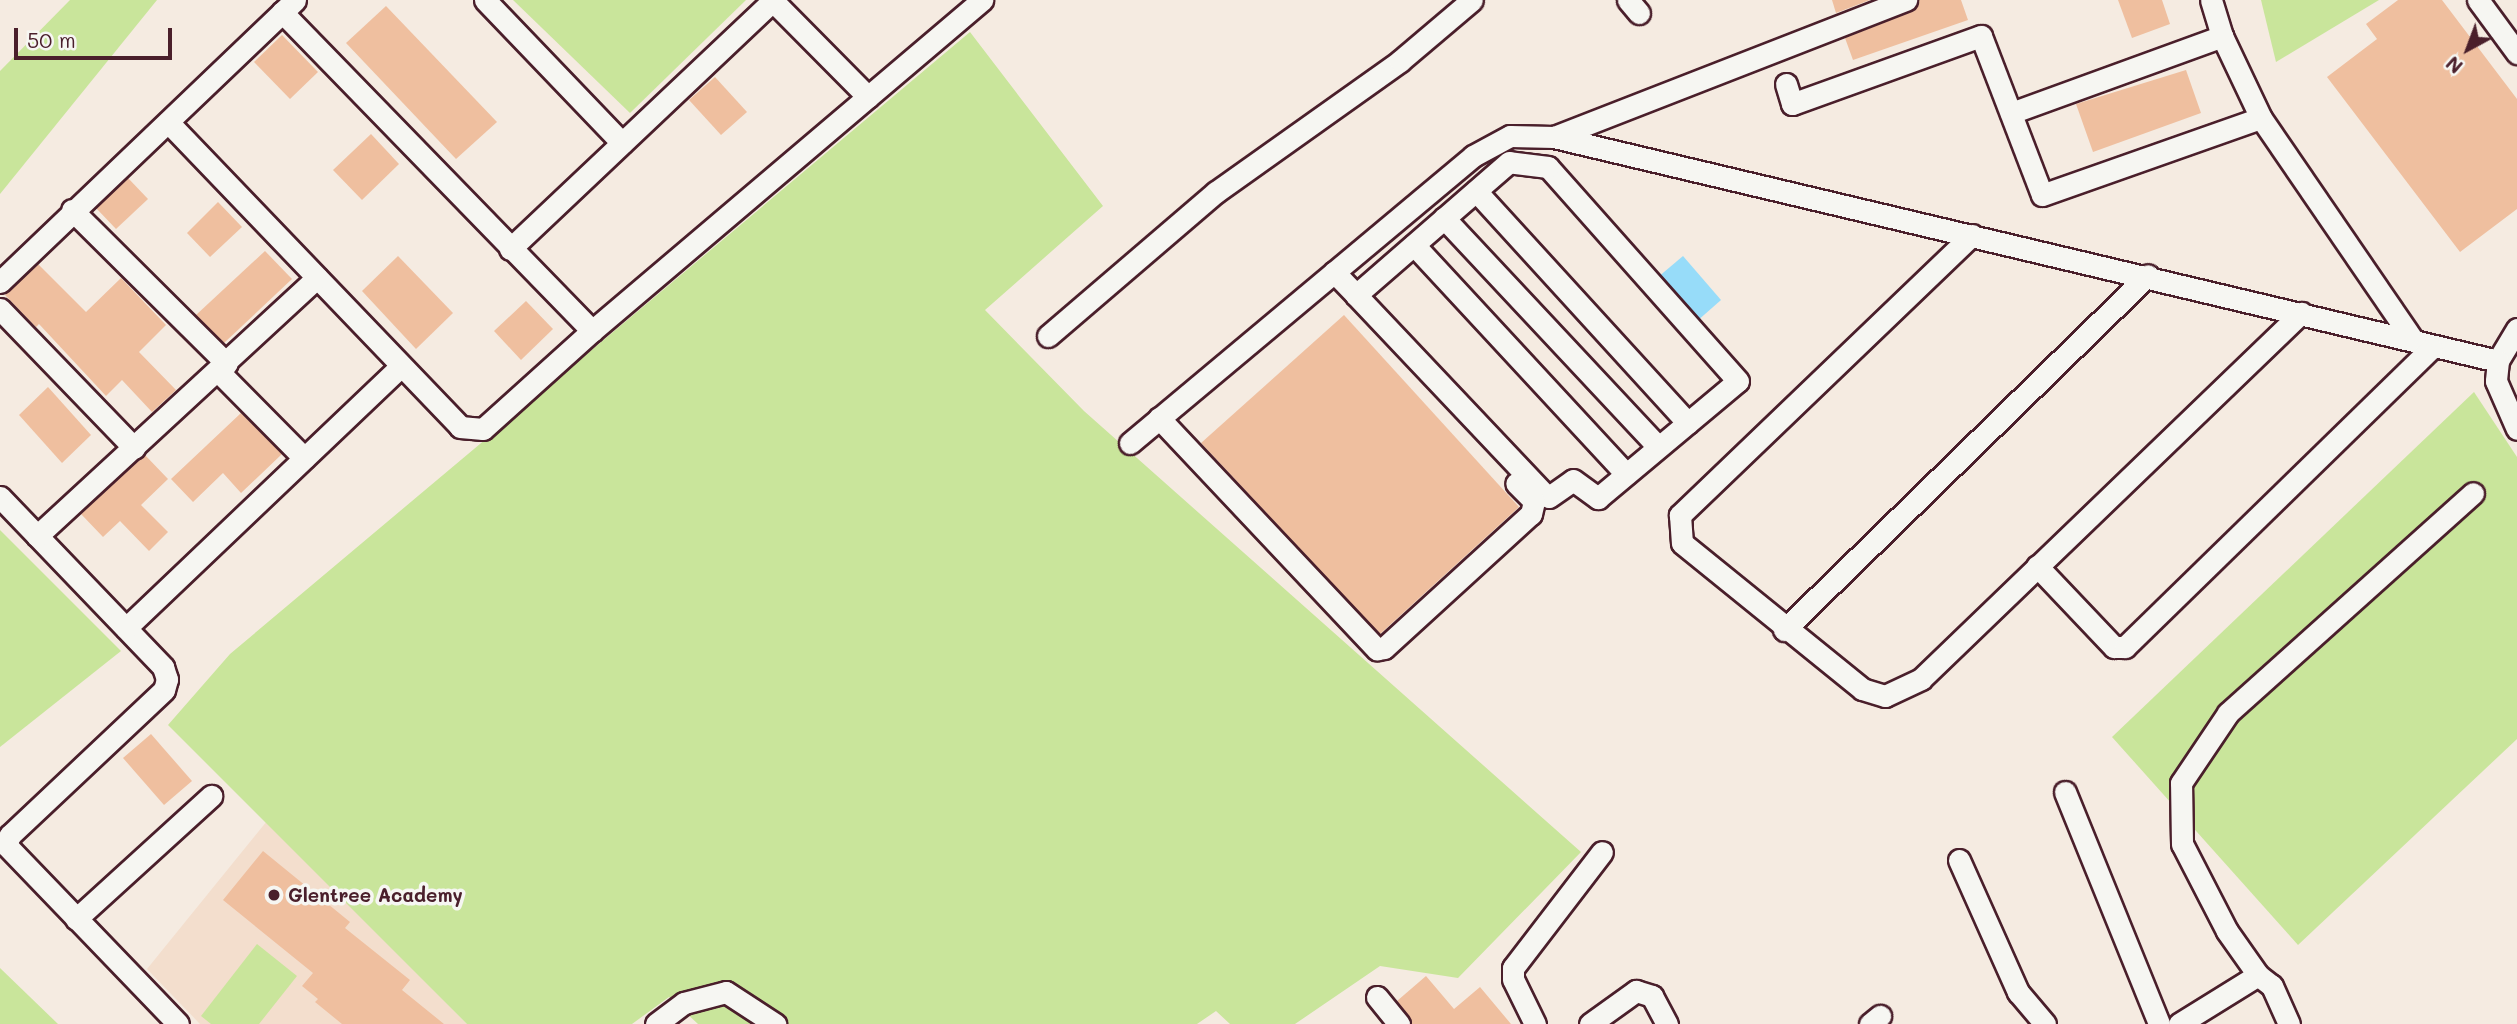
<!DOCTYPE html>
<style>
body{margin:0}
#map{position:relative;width:2517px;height:1024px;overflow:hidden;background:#f5ebe1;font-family:Mali,sans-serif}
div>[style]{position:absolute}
.built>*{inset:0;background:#f3decd}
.green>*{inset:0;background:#c9e59b}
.water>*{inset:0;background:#97dcf9}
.building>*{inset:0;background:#efbf9f}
.roads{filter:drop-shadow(2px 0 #4a1f2b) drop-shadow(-2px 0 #4a1f2b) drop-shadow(0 2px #4a1f2b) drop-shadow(0 -2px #4a1f2b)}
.minor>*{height:21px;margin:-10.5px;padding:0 10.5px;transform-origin:10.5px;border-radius:10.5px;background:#f6f6f2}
.dots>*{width:19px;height:19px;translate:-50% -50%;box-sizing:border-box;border:4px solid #f6f6f2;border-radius:50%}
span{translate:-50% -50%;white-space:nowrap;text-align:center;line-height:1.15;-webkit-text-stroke:7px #f6f6f2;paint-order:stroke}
.poi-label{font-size:19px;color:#4a1f2b;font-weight:700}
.left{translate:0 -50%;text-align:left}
.north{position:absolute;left:2433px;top:14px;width:70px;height:70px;-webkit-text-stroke:5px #f6f6f2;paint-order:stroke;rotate:221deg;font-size:19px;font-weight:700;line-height:28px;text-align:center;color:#4a1f2b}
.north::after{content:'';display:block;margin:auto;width:24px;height:32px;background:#4a1f2b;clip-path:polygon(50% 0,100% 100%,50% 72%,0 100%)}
.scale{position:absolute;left:14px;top:28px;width:158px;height:32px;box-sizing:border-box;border:4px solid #4a1f2b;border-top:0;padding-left:9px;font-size:21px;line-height:24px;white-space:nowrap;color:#4a1f2b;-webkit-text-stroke:5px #f6f6f2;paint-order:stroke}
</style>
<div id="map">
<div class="built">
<i style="clip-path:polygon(267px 821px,467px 1024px,200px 1024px,147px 969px)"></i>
</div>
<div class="green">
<i style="clip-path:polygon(70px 0,157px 0,0 194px,0 71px)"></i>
<i style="clip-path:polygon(513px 0,746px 0,630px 113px)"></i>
<i style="clip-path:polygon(2261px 0,2379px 0,2276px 62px)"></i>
<i style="clip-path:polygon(970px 32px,1103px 206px,985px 310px,1084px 411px,1581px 852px,1458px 978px,1380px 966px,1295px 1024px,1230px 1024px,1216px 1011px,1197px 1024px,698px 1024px,669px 997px,632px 1024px,467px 1024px,168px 725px,230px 654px)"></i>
<i style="clip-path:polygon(2474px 392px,2517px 457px,2517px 739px,2298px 945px,2112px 737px)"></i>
<i style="clip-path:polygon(0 530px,121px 651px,0 747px)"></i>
<i style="clip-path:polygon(257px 944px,297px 976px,259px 1024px,211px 1024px,201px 1016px)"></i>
<i style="clip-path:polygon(0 968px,58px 1024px,0 1024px)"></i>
</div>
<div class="water">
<i style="clip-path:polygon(1683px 256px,1721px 300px,1696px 322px,1657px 278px)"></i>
</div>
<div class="building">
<i style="clip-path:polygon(1832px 0,1870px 0,1836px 13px)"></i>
<i style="clip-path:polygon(1919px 0,1961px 0,1968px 20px,1853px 60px,1845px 38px,1911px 12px)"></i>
<i style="clip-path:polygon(2118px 0,2162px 0,2170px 24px,2132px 38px)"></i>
<i style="clip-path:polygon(2398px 0,2442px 0,2517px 99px,2517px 209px,2460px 252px,2327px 77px,2377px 39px,2366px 24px)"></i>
<i style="clip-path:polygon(386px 6px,497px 122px,456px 159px,346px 43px)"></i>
<i style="clip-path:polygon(282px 35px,318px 72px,290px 99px,254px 62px)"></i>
<i style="clip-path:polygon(2186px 70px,2201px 113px,2093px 152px,2076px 104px)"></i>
<i style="clip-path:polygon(715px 77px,747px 112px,721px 135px,689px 100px)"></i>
<i style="clip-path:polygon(371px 134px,399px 164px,362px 200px,333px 170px)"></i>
<i style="clip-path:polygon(128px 178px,148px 199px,116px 229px,96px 208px)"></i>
<i style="clip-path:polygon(218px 202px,242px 227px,210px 257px,187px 233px)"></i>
<i style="clip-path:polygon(265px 251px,292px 279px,224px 343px,196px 315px)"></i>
<i style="clip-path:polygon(398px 256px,453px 313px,416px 349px,362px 291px)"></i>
<i style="clip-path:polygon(38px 264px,86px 312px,121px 278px,166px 325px,139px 352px,176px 390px,152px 412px,122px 380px,106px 396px,39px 324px,36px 327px,5px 295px)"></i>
<i style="clip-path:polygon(526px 301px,553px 329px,521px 360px,494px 331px)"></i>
<i style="clip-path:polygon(1344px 315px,1519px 507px,1380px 634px,1201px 443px)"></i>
<i style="clip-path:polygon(48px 387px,91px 435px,62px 463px,19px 415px)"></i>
<i style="clip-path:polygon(241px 413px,282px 454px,241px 493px,223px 473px,193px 502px,171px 479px)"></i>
<i style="clip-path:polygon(145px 455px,168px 479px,141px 505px,168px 532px,149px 551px,120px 521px,103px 537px,81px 514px)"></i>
<i style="clip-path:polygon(151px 734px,192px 781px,164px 805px,123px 758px)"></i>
<i style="clip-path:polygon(263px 851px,350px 922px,345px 928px,410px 980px,402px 990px,444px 1024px,342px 1024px,315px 1002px,318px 999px,302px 986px,313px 973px,223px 900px)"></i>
<i style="clip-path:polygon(1426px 976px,1454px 1009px,1480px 987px,1511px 1024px,1412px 1024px,1397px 1001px)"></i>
</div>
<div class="roads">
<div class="minor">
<i style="left:485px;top:0;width:198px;rotate:46.2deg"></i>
<i style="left:1628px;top:0;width:17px;rotate:50deg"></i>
<i style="left:2211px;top:0;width:38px;rotate:73deg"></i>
<i style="left:2222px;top:36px;width:91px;rotate:64.6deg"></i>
<i style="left:2261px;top:118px;width:265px;rotate:55.6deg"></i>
<i style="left:2478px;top:0;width:66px;rotate:53.7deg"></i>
<i style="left:773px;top:1px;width:135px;rotate:45.3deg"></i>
<i style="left:282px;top:12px;width:445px;rotate:45.8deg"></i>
<i style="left:1786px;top:84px;width:21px;rotate:73deg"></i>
<i style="left:1792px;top:104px;width:201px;rotate:-19.8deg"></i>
<i style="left:1981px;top:36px;width:170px;rotate:69deg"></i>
<i style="left:2042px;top:195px;width:232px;rotate:-19.4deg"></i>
<i style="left:2011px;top:113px;width:225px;rotate:-20deg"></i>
<i style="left:168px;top:122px;width:422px;rotate:46.2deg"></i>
<i style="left:460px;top:427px;width:23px;rotate:5deg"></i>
<i style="left:483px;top:429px;width:147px;rotate:-42deg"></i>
<i style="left:592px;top:331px;width:512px;rotate:-40.32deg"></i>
<i style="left:1554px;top:137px;width:378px;rotate:-21.3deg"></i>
<i style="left:1476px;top:191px;width:314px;rotate:47.6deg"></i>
<i style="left:72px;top:210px;width:218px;rotate:44.8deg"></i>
<i style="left:1444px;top:218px;width:313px;rotate:46.9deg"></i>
<i style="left:1972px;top:235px;width:405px;rotate:136.2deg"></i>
<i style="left:1680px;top:515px;width:28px;rotate:86deg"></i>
<i style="left:1682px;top:543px;width:232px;rotate:39deg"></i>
<i style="left:1862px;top:689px;width:24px;rotate:17deg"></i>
<i style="left:1885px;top:696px;width:40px;rotate:-25deg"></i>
<i style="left:1921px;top:679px;width:528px;rotate:-43.92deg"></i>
<i style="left:1414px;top:245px;width:312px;rotate:47.2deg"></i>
<i style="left:510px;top:249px;width:362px;rotate:-43.4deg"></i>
<i style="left:1334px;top:272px;width:32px;rotate:46deg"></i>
<i style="left:1356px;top:295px;width:275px;rotate:46.6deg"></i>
<i style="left:1545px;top:495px;width:4px;rotate:27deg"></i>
<i style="left:1549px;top:497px;width:29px;rotate:-35deg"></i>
<i style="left:1573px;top:480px;width:31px;rotate:36deg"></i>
<i style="left:1598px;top:498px;width:182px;rotate:-39.9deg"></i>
<i style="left:1738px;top:381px;width:286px;rotate:-131.6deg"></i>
<i style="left:1548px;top:167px;width:39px;rotate:-173deg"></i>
<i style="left:1509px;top:162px;width:203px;rotate:139deg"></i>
<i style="left:0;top:282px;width:408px;rotate:-43.7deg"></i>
<i style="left:0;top:309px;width:193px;rotate:46deg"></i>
<i style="left:2517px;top:329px;width:37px;rotate:121deg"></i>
<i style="left:2498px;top:361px;width:20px;rotate:96deg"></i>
<i style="left:2496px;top:381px;width:52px;rotate:66.4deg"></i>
<i style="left:1048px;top:336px;width:221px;rotate:-40.6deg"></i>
<i style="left:1216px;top:192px;width:226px;rotate:-35.4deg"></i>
<i style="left:1400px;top:61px;width:94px;rotate:-40.3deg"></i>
<i style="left:219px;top:372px;width:121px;rotate:45.3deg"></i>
<i style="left:1159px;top:418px;width:318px;rotate:46.7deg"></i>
<i style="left:1377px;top:649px;width:7px;rotate:-8deg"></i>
<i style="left:1384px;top:648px;width:199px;rotate:-42.4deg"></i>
<i style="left:1531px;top:514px;width:13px;rotate:-77deg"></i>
<i style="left:1534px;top:501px;width:25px;rotate:-135deg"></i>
<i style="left:1130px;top:443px;width:447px;rotate:-39.9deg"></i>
<i style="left:1473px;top:156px;width:42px;rotate:-28.4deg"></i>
<i style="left:1510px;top:136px;width:44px;rotate:1.3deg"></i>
<i style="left:1554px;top:137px;width:970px;rotate:13.35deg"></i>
<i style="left:0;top:497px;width:236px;rotate:46.2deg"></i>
<i style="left:163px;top:667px;width:13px;rotate:72deg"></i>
<i style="left:167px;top:679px;width:11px;rotate:105deg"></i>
<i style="left:164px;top:690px;width:212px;rotate:136.7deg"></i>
<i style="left:10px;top:835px;width:11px;rotate:112deg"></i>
<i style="left:6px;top:845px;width:248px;rotate:46.1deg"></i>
<i style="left:37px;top:536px;width:381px;rotate:-42.7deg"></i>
<i style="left:2037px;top:566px;width:112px;rotate:46.5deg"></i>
<i style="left:2114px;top:647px;width:11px"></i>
<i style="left:2125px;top:647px;width:428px;rotate:-44.3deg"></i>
<i style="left:126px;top:628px;width:380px;rotate:-43.6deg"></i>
<i style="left:1784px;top:630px;width:508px;rotate:-44.28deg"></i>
<i style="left:2065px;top:792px;width:250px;rotate:67.9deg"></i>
<i style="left:1959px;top:860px;width:145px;rotate:65.9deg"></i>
<i style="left:2018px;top:992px;width:42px;rotate:49.8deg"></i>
<i style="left:76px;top:919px;width:183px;rotate:-42.3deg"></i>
<i style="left:1377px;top:997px;width:35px;rotate:51deg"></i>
<i style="left:656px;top:1024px;width:35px;rotate:-37deg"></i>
<i style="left:684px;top:1003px;width:43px;rotate:-14.7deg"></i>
<i style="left:726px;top:992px;width:59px;rotate:33.1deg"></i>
<i style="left:1535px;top:1024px;width:50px;rotate:-116.1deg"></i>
<i style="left:1513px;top:979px;width:11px;rotate:-90deg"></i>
<i style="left:1513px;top:968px;width:146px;rotate:-52.5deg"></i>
<i style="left:1590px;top:1024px;width:57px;rotate:-35.7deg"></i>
<i style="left:1636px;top:991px;width:17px;rotate:17deg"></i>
<i style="left:1652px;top:996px;width:32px;rotate:62deg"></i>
<i style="left:1870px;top:1024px;width:13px;rotate:-39deg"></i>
<i style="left:2179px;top:1024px;width:93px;rotate:-31.8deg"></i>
<i style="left:2289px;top:1024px;width:42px;rotate:-114.1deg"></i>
<i style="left:2272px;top:986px;width:18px;rotate:-142deg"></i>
<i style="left:2258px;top:975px;width:54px;rotate:-125.2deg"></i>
<i style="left:2227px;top:931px;width:98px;rotate:-117.3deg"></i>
<i style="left:2182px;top:844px;width:61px;rotate:-90.9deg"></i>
<i style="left:2181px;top:783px;width:84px;rotate:-56.1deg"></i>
<i style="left:2228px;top:713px;width:329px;rotate:-41.9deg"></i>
</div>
</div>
<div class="dots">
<i style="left:274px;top:895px;background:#4a1f2b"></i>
</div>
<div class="poi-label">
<span class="left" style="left:288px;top:895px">Glentree Academy</span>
</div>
<div class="north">N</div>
<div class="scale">50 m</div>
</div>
